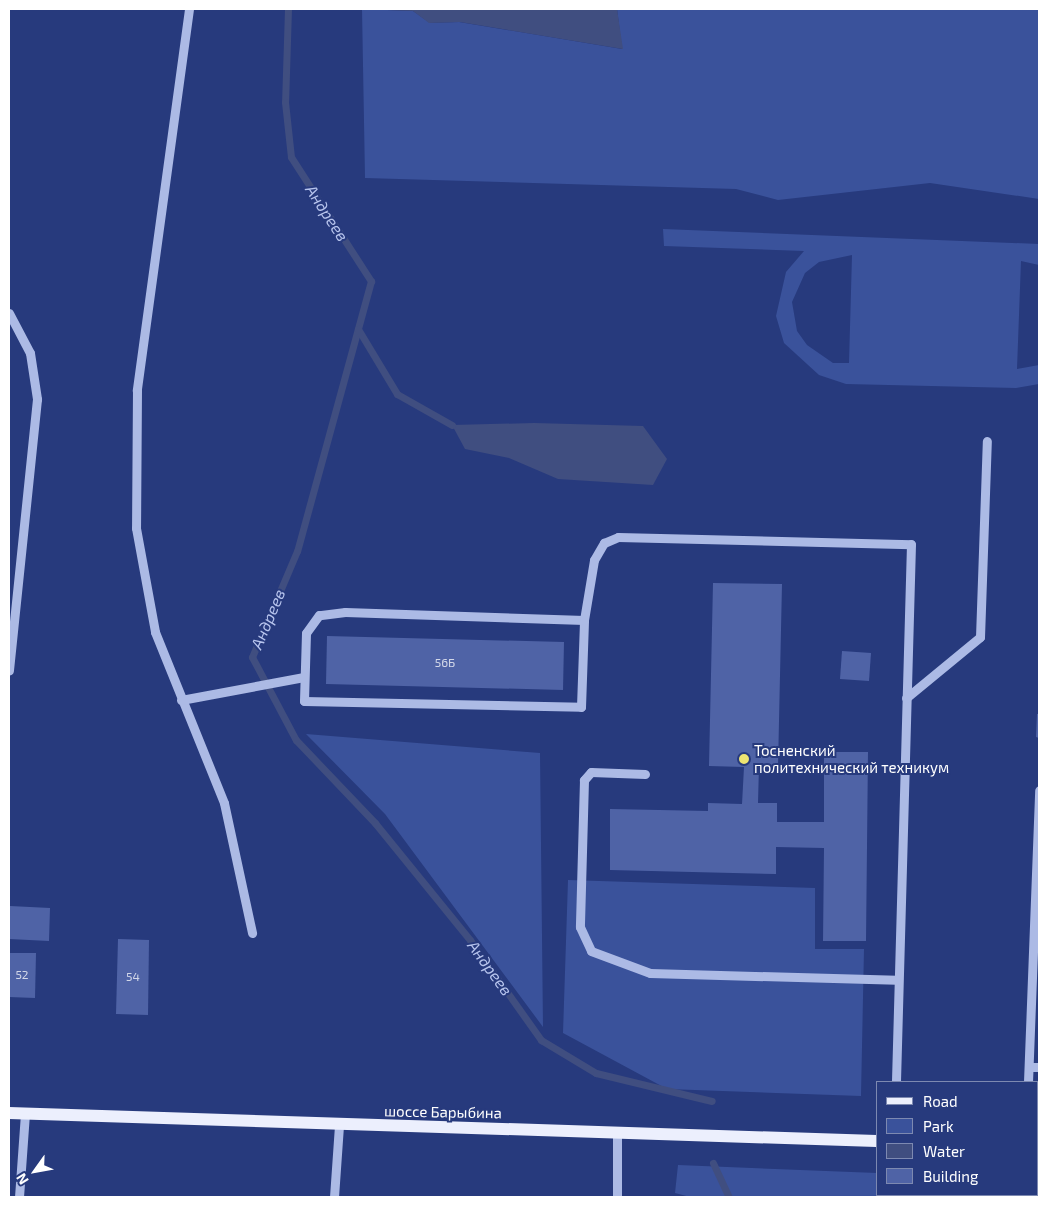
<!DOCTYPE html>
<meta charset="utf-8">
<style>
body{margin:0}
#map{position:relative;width:1048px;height:1206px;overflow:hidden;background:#273a7d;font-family:"Exo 2",sans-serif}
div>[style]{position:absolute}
.green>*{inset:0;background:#3a529b}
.water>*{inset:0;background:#404e80}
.stream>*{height:7px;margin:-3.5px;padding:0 3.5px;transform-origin:3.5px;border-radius:3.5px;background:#404e80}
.building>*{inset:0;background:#4f63a6}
.minor>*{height:9px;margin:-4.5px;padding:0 4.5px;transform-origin:4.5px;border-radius:4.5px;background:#acbae5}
.major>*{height:12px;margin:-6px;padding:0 6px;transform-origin:6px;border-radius:6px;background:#eceffd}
.dots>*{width:14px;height:14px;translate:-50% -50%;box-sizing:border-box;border:2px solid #273a7d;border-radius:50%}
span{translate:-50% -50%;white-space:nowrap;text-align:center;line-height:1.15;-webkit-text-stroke:4px #273a7d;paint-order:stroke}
.number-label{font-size:12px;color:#d3d8e9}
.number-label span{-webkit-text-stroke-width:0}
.poi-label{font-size:15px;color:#fff}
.left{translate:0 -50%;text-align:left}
.street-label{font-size:15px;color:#fff}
.water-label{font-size:16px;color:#b7c4ed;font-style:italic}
.frame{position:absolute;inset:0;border:10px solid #fff;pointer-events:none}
.legend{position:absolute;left:876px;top:1081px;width:162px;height:115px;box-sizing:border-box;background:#273a7d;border:1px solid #7d89b1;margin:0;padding:6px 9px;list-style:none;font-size:15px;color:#fff}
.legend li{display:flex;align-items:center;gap:10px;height:25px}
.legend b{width:25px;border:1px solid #7d89b1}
.north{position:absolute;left:10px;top:1146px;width:50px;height:50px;-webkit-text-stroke:4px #273a7d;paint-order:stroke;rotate:238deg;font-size:14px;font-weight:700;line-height:20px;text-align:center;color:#fff}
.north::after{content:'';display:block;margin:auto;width:18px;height:22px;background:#fff;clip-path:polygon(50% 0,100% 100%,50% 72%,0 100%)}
</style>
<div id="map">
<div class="green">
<i style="clip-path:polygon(362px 9px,413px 11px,430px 23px,459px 22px,622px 49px,617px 9px,1039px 9px,1039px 199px,930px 183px,778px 200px,736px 189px,365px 178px)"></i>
<i style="clip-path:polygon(evenodd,663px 229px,1039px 244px,1039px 265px,1021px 261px,1017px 369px,1039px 365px,1039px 384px,1016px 388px,846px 384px,819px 375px,784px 343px,776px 316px,786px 272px,804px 251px,664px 246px,663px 229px,852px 255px,849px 363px,833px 363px,807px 345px,797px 331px,792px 302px,805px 273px,819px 262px,852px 255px)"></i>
<i style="clip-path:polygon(306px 734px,540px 753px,543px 1027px,385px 814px)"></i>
<i style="clip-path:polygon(568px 880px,815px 888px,815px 949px,864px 949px,861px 1096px,667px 1089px,563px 1033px)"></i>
<i style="clip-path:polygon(678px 1165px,877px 1173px,877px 1195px,1036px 1197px,690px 1197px,675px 1193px)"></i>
</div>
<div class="water">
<i style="clip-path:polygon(362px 9px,617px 9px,623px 49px,460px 22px,429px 23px,413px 11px)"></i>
<i style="clip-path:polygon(534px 423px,643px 426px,667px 459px,653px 485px,558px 479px,509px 458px,465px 449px,452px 425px)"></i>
</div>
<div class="stream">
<i style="left:288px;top:9px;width:93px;rotate:91.8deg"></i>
<i style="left:285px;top:102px;width:55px;rotate:83.8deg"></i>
<i style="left:291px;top:157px;width:148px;rotate:57.2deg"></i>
<i style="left:371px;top:281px;width:280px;rotate:105.3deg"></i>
<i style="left:297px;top:551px;width:115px;rotate:113deg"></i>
<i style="left:252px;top:657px;width:94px;rotate:62.1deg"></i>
<i style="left:296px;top:740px;width:115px;rotate:46.4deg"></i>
<i style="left:375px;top:823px;width:151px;rotate:50.9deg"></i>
<i style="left:470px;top:940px;width:123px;rotate:54.6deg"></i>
<i style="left:541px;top:1040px;width:64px;rotate:31deg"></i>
<i style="left:596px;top:1073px;width:119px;rotate:13.6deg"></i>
<i style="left:358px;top:329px;width:76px;rotate:59deg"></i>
<i style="left:397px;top:394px;width:63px;rotate:29.4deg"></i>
<i style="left:713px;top:1163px;width:38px;rotate:65deg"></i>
</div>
<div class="building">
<i style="clip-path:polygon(713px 583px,782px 584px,778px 767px,759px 766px,758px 803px,777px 803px,777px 822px,824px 822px,824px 752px,868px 752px,866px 941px,823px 941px,824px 848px,776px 847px,776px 874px,610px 870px,610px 809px,708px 811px,708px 803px,742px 804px,744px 767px,709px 766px)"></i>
<i style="clip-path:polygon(327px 636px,564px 642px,563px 690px,326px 684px)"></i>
<i style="clip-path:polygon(842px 651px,871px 653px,869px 681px,840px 679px)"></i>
<i style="clip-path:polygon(1037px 714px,1039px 714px,1039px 738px,1036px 737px)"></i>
<i style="clip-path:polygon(10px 906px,50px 908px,49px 941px,9px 939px)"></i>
<i style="clip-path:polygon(118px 939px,149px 940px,148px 1015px,116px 1014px)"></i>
<i style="clip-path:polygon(9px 953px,36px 953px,35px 998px,9px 997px)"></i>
</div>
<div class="minor">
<i style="left:189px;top:9px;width:385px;rotate:97.8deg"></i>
<i style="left:137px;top:390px;width:138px;rotate:90.4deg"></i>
<i style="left:136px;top:528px;width:106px;rotate:79.6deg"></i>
<i style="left:155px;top:632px;width:184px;rotate:68deg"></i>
<i style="left:224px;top:803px;width:133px;rotate:77.8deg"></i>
<i style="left:9px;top:313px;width:45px;rotate:62.3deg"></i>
<i style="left:30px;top:353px;width:47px;rotate:81.3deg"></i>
<i style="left:37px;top:399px;width:273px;rotate:95.9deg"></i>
<i style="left:584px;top:620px;width:239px;rotate:-178.1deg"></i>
<i style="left:345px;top:612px;width:26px;rotate:173deg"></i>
<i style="left:319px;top:615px;width:22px;rotate:126deg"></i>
<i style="left:306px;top:633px;width:68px;rotate:91.7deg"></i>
<i style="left:304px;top:701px;width:277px;rotate:1.2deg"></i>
<i style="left:581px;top:707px;width:87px;rotate:-88deg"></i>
<i style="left:584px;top:620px;width:61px;rotate:-80.5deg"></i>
<i style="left:594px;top:560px;width:20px;rotate:-60deg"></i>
<i style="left:604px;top:543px;width:15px;rotate:-23deg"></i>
<i style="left:618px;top:537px;width:293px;rotate:1.4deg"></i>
<i style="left:911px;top:544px;width:538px;rotate:91.6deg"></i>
<i style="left:906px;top:698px;width:96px;rotate:-39.5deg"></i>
<i style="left:980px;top:637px;width:196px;rotate:-88deg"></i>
<i style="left:181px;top:700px;width:125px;rotate:-10.6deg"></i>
<i style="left:645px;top:774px;width:54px;rotate:-177.9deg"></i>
<i style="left:591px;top:772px;width:11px;rotate:131deg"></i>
<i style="left:584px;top:780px;width:147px;rotate:91.6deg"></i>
<i style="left:580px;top:927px;width:26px;rotate:65deg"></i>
<i style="left:591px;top:951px;width:63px;rotate:20.4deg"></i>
<i style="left:650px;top:973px;width:246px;rotate:1.6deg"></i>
<i style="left:1029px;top:1067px;width:10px"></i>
<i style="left:1028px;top:1082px;width:292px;rotate:-87.8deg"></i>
<i style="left:617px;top:1131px;width:66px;rotate:90deg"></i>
<i style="left:19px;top:1197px;width:83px;rotate:-85.9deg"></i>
<i style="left:334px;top:1197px;width:72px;rotate:-86deg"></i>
</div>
<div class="major">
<i style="left:9px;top:1113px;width:868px;rotate:1.85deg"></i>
<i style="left:1037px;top:1147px;width:2px"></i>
</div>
<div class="dots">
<i style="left:744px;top:759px;background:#ede472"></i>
</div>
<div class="number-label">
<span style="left:445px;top:663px">56Б</span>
<span style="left:22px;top:975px">52</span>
<span style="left:133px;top:977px">54</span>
</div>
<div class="poi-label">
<span class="left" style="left:754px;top:759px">Тосненский<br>политехнический техникум</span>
</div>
<div class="street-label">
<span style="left:443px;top:1112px;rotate:1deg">шоссе Барыбина</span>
</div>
<div class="water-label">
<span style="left:327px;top:213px;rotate:57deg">Андреев</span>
<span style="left:268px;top:619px;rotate:-67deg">Андреев</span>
<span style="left:490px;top:968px;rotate:54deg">Андреев</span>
</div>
<div class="frame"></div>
<ul class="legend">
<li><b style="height:6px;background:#eceffd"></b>Road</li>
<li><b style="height:14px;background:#3a529b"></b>Park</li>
<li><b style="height:14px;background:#404e80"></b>Water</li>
<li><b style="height:14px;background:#4f63a6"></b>Building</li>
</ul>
<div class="north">N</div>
</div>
